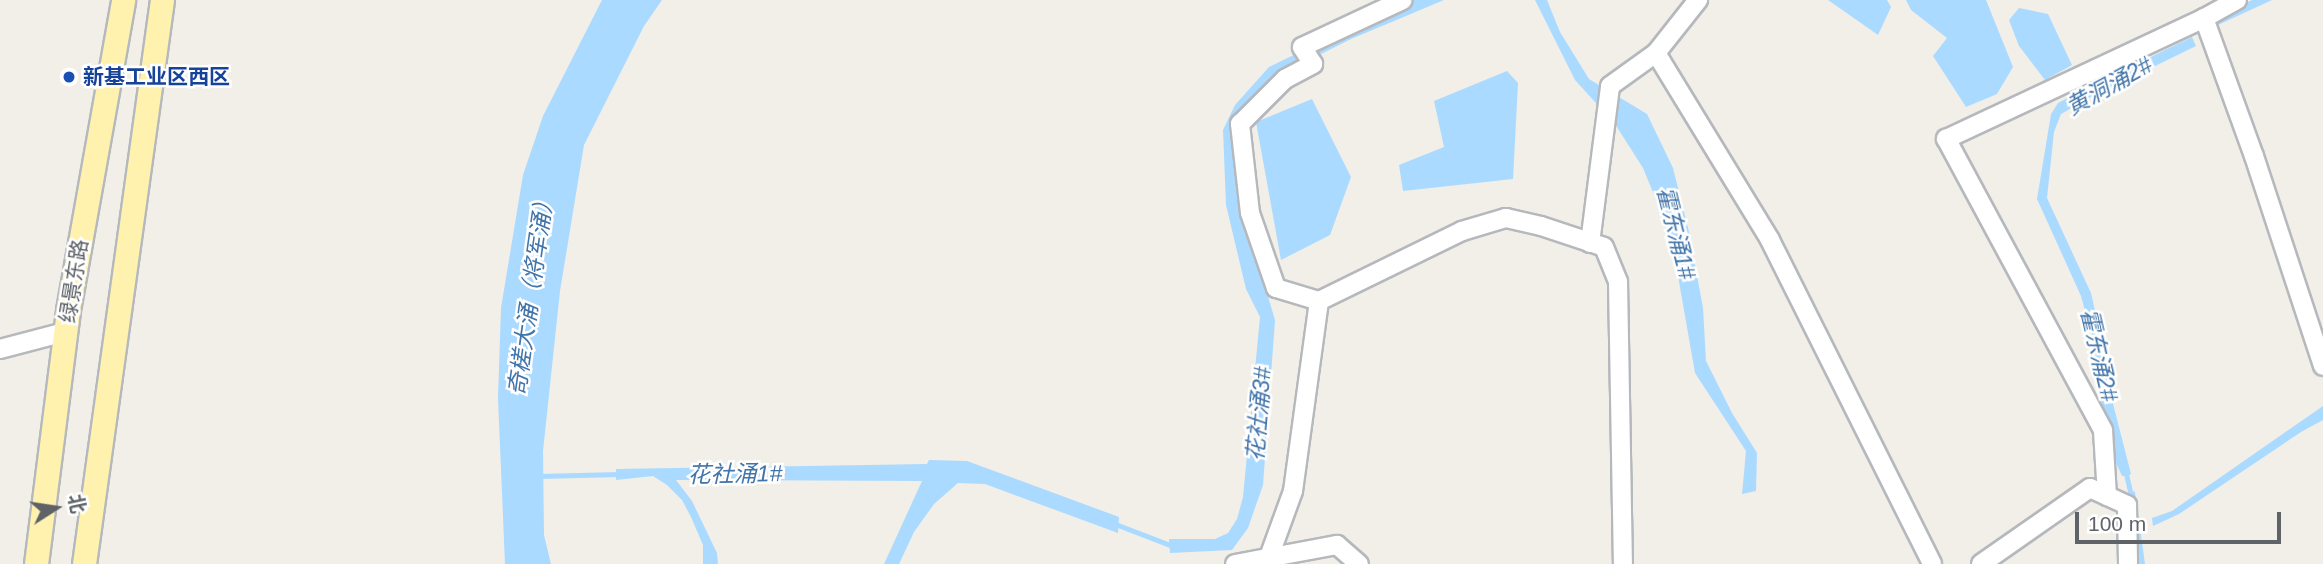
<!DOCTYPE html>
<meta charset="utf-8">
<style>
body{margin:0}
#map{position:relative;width:2323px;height:564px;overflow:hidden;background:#f1efe8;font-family:Helvetica,"Noto Sans SC",sans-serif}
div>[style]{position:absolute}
.water>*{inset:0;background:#aadaff}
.stream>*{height:4.5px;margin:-2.25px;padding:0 2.25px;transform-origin:2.25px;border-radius:2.25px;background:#aadaff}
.roads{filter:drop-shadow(2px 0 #b5b8bc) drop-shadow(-2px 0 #b5b8bc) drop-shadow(0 2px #b5b8bc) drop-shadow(0 -2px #b5b8bc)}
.minor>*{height:18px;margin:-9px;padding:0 9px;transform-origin:9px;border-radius:9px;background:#fff}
.major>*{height:23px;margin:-11.5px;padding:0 11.5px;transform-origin:11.5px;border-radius:11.5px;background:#fff2af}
.dots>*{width:19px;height:19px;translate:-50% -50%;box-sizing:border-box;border:4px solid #fff;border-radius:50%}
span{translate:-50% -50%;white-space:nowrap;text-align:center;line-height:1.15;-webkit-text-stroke:5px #fff;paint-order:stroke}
.transit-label{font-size:21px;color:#164399;font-weight:700}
.left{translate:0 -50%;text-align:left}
.street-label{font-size:21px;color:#5f6368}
.water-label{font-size:23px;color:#4174aa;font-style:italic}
.north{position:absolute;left:21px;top:473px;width:70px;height:70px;-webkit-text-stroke:5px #fff;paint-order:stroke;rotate:78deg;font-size:19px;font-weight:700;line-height:28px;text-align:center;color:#5f6368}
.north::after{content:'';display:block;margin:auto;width:24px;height:32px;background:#5f6368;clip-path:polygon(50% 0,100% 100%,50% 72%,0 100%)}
.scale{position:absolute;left:2075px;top:512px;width:206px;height:32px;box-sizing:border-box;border:4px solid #5f6368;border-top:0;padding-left:9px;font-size:21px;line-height:24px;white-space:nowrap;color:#5f6368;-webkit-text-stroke:5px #fff;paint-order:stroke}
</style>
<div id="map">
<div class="water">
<i style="clip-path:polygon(602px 0,662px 0,644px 26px,584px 145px,560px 291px,543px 451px,544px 535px,551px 564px,505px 564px,498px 398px,501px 308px,523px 175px,543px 116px)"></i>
<i style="clip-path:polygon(1407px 0,1444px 0,1351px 39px,1285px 72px,1246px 111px,1240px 202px,1275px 320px,1263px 485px,1248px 528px,1232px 550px,1170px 553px,1169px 539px,1215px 539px,1228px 533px,1237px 519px,1243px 497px,1260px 317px,1246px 289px,1226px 205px,1223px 130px,1235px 105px,1269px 67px)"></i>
<i style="clip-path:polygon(1535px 0,1547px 0,1560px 32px,1589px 79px,1647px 114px,1673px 168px,1689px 232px,1703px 308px,1706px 361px,1732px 413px,1757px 453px,1756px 491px,1742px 494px,1746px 451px,1695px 373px,1671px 236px,1643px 168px,1615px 124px,1575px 80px)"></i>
<i style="clip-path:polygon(1828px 0,1887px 0,1891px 7px,1878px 35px)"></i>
<i style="clip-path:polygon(1906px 0,1986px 0,2013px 67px,1997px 94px,1966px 107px,1933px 56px,1947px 38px,1911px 10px)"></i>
<i style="clip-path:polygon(2252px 0,2272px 0,2218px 25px,2215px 17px)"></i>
<i style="clip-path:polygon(2019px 8px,2048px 14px,2072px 65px,2045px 80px,2019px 46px,2009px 20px)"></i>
<i style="clip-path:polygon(2192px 37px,2196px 46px,2104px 91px,2101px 87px,2099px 82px)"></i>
<i style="clip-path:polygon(1507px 71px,1518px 83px,1513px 179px,1403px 191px,1399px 165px,1444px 147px,1434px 101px)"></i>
<i style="clip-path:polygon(2089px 87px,2094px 95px,2061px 114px,2054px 132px,2047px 198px,2091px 293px,2107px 363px,2109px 388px,2131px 474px,2127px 476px,2122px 476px,2115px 461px,2098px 387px,2095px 349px,2081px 296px,2037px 199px,2051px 114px,2058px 103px)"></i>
<i style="clip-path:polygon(1312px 99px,1351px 177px,1330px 235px,1281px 260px,1256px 122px)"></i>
<i style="clip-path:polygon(2323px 406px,2323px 420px,2301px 432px,2179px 514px,2153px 526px,2152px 518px,2172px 511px)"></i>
<i style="clip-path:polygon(929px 460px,967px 461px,1119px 517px,1118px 533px,985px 484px,958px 483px,934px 504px,914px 532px,899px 564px,884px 564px,922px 481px,676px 480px,692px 501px,717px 553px,718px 564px,703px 564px,703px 545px,691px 517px,682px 500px,667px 485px,653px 476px,616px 480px,616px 469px,927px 464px)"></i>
<i style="clip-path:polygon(2130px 490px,2135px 492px,2145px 564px,2135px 564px,2128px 493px)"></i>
</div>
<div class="stream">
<i style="left:2126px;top:472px;width:23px;rotate:77deg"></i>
<i style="left:538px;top:476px;width:82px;rotate:-1.4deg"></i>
<i style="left:1113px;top:523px;width:64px;rotate:21deg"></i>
</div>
<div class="roads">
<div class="minor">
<i style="left:2237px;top:0;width:38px;rotate:151deg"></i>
<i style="left:2204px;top:18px;width:147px;rotate:70.1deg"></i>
<i style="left:2254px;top:156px;width:221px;rotate:71.8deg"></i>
<i style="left:1656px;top:53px;width:219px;rotate:58.6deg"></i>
<i style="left:1770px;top:240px;width:362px;rotate:63.4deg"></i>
<i style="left:1590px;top:243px;width:158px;rotate:-82.7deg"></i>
<i style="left:1610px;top:86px;width:57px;rotate:-35.7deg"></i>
<i style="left:1656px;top:53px;width:68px;rotate:-51.6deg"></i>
<i style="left:1319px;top:301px;width:45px;rotate:-163.2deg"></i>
<i style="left:1276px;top:288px;width:79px;rotate:-109.1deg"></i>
<i style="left:1250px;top:213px;width:90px;rotate:-96.4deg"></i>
<i style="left:1240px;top:124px;width:64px;rotate:-45deg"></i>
<i style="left:1285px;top:79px;width:32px;rotate:-28deg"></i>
<i style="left:1313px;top:64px;width:20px;rotate:-123deg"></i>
<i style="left:1302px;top:47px;width:111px;rotate:-25deg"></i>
<i style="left:0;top:349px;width:67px;rotate:-14.7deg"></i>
<i style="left:2107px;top:496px;width:66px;rotate:-93.5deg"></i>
<i style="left:2103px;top:430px;width:331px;rotate:-118.3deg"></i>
<i style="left:1946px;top:139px;width:285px;rotate:-25.1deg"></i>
<i style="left:1269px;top:557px;width:70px;rotate:-70deg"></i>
<i style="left:1293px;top:491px;width:192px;rotate:-82.2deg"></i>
<i style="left:1319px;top:301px;width:159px;rotate:-26.1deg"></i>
<i style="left:1462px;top:231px;width:46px;rotate:-16.5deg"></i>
<i style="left:1506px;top:218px;width:36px;rotate:13deg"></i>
<i style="left:1541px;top:226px;width:66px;rotate:18.4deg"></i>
<i style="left:1604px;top:247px;width:38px;rotate:68deg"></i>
<i style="left:1618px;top:282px;width:282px;rotate:89deg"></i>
<i style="left:1235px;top:564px;width:104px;rotate:-10.6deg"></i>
<i style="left:1337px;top:545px;width:29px;rotate:41deg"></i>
<i style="left:1981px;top:564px;width:133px;rotate:-34.9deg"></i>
<i style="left:2090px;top:488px;width:41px;rotate:24.7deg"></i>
<i style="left:2127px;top:505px;width:59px;rotate:89deg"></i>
</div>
<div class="major">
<i style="left:36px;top:564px;width:256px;rotate:-82.8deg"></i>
<i style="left:68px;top:310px;width:315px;rotate:-79.9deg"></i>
<i style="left:84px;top:564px;width:569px;rotate:-82.13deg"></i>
</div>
</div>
<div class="dots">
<i style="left:69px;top:77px;background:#1a4fb4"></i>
</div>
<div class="transit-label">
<span class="left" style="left:83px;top:77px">新基工业区西区</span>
</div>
<div class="street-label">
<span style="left:74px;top:281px;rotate:-81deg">绿景东路</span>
</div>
<div class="water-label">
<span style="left:2109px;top:86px;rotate:-29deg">黄洞涌2#</span>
<span style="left:1676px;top:233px;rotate:76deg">霍东涌1#</span>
<span style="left:531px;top:293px;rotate:-82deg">奇槎大涌（将军涌）</span>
<span style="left:2099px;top:355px;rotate:77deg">霍东涌2#</span>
<span style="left:1259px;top:414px;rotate:-85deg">花社涌3#</span>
<span style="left:735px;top:474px;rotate:-1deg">花社涌1#</span>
</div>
<div class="north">北</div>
<div class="scale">100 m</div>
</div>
